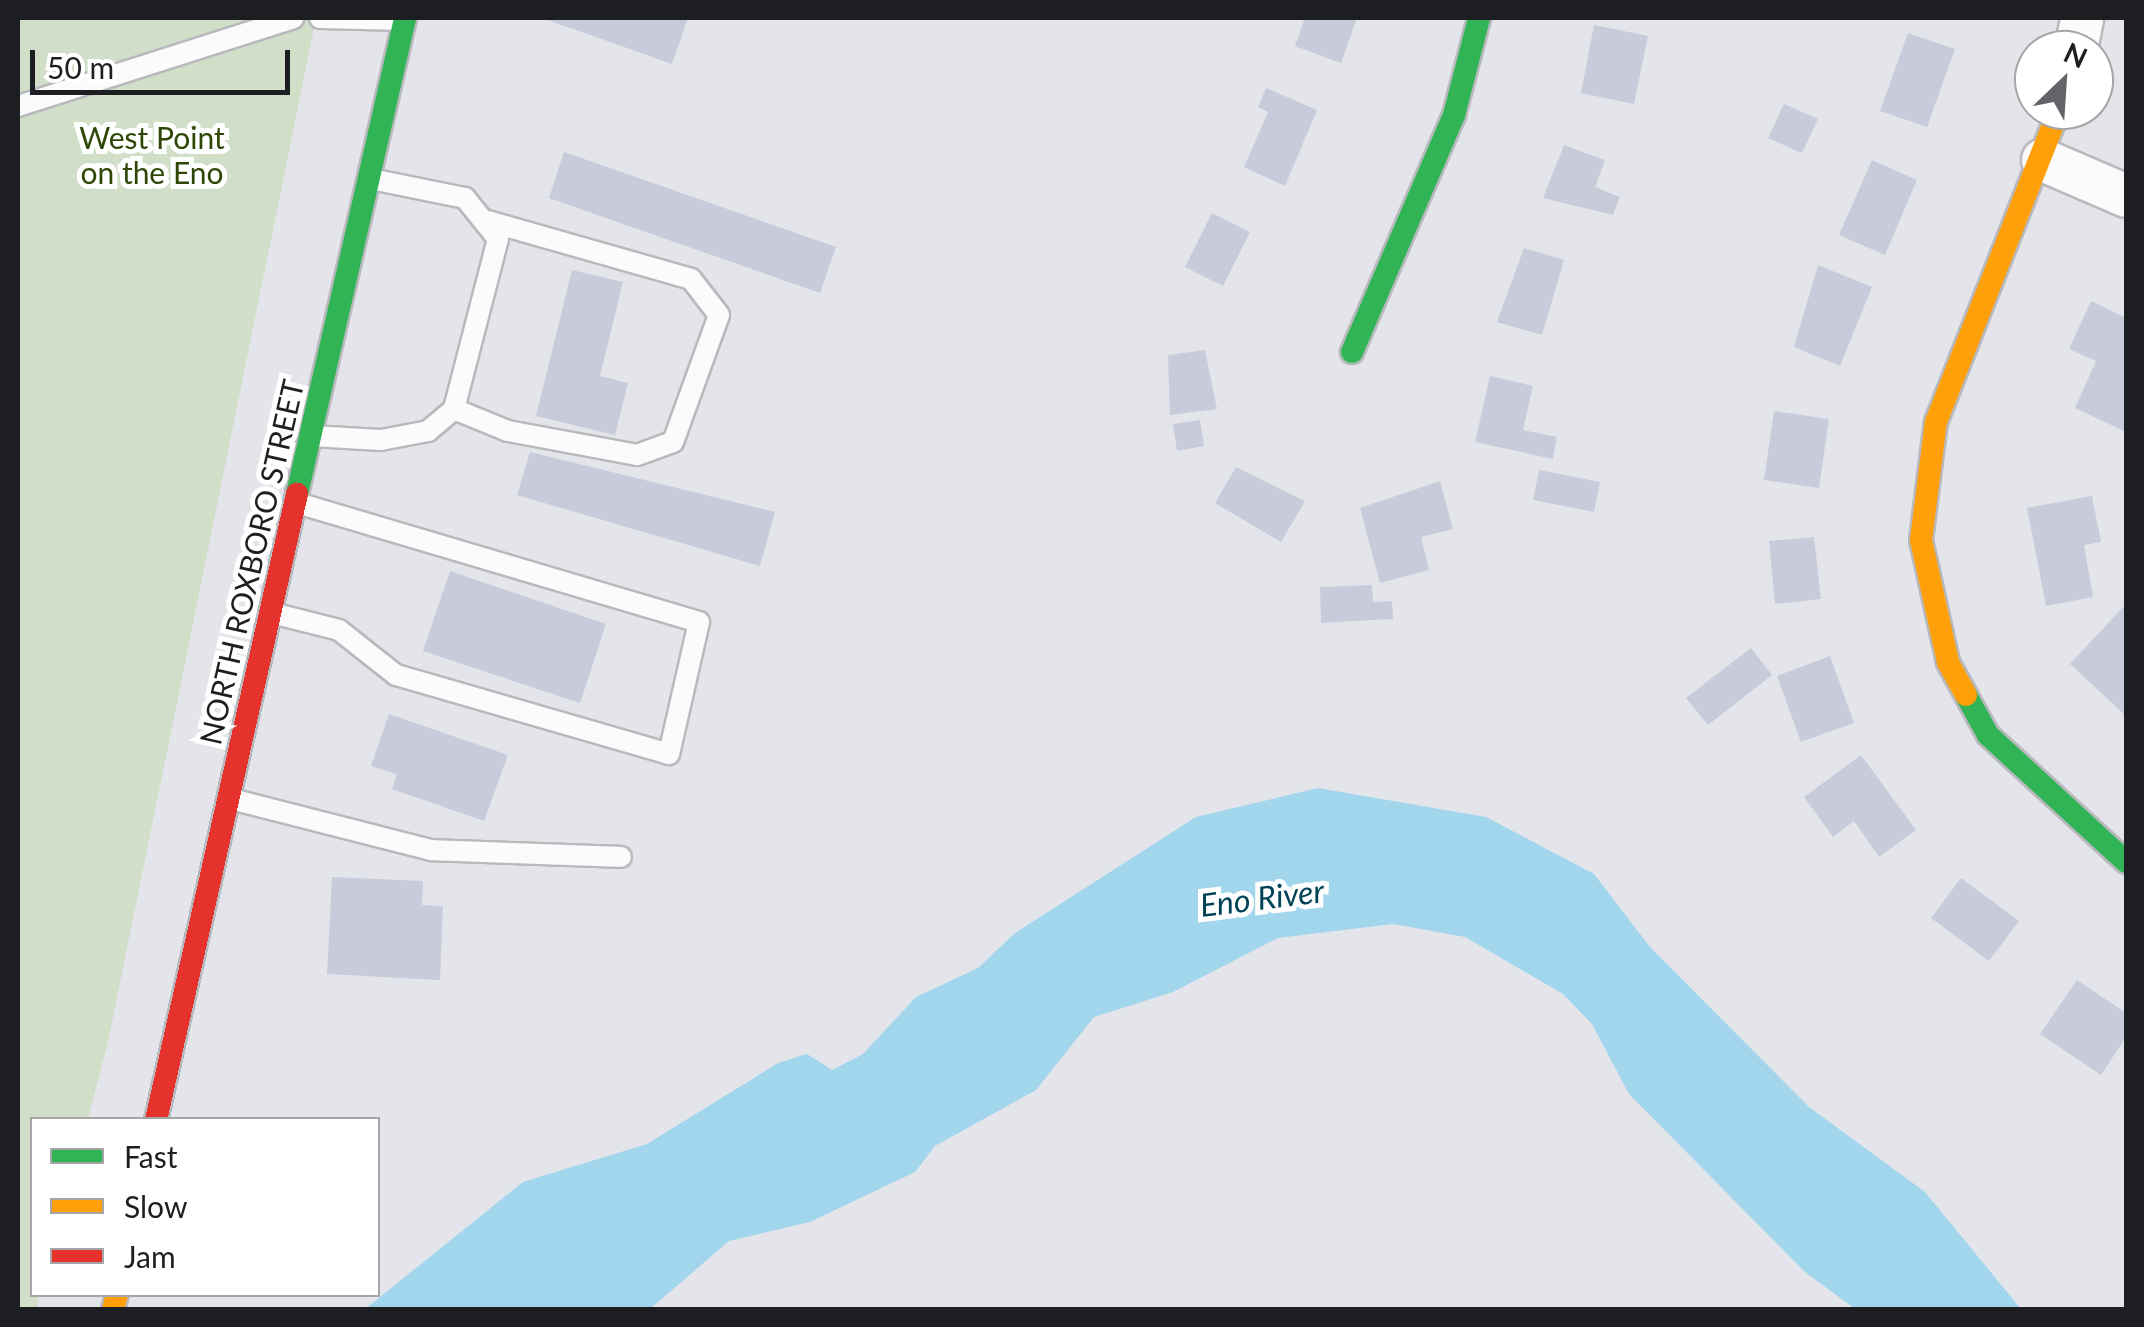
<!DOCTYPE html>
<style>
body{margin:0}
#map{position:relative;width:2144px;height:1327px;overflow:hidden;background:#e4e5eb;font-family:Lato,sans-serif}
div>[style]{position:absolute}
.green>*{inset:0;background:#d1dec8}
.water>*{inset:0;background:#a2d6ed}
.building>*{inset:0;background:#c8cbd9}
.roads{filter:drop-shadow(2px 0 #b8b9bd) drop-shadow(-2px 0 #b8b9bd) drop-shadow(0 2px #b8b9bd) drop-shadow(0 -2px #b8b9bd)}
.lane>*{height:20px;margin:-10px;padding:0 10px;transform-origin:10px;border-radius:10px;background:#fbfbfc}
.street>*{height:42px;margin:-21px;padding:0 21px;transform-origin:21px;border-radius:21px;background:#fbfbfc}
.fast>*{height:22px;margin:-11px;padding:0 11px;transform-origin:11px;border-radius:11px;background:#30b455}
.slow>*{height:22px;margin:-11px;padding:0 11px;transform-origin:11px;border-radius:11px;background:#ff9f0a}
.jam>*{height:22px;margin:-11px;padding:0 11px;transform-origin:11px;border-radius:11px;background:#e5322d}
span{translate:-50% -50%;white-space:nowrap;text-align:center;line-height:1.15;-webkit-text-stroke:10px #fff;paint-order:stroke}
.park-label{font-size:30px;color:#2e4707}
.street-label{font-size:30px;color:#1d1e22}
.water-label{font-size:32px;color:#004357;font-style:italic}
.frame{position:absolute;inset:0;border:20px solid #1d1e22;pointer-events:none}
.legend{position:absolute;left:30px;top:1117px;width:350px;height:180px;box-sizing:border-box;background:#fff;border:2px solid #a5a5a7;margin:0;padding:12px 18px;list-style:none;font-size:30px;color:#1d1e22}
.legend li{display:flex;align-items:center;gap:20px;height:50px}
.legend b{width:50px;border:2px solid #a5a5a7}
.north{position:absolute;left:2014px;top:30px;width:100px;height:100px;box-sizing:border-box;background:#fff;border:2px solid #a5a5a7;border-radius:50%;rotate:25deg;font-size:28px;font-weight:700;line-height:40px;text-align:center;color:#1d1e22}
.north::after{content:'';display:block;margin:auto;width:35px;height:45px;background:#636468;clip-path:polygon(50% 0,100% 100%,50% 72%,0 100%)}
.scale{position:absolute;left:30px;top:50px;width:260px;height:45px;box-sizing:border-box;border:5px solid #1d1e22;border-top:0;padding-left:12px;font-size:30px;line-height:35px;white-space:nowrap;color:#1d1e22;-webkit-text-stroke:8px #fff;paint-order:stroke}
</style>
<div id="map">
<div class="green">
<i style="clip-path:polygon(18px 18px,316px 18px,108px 1042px,88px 1119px,32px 1120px,38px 1310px,18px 1309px)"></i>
</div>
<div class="water">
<i style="clip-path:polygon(1318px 788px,1486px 817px,1594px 874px,1650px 947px,1809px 1107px,1925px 1192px,2021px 1309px,1855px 1309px,1805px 1272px,1629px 1094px,1592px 1024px,1563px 994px,1465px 937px,1393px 924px,1278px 938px,1173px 992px,1094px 1017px,1036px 1090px,935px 1146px,915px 1172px,810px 1222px,729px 1241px,650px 1309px,365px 1309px,523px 1182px,647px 1144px,778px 1063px,807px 1054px,832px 1070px,863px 1054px,916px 997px,978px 968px,1015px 933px,1196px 817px)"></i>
</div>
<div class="building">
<i style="clip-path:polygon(542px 18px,688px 18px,672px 64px)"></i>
<i style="clip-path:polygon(1305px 18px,1357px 18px,1341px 63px,1295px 46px)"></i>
<i style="clip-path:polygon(1594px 25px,1648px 36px,1634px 104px,1581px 93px)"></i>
<i style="clip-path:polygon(1908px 33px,1955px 49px,1927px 127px,1880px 111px)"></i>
<i style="clip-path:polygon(1266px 88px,1317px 110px,1285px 186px,1244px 167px,1268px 112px,1258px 107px)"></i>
<i style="clip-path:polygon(1784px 104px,1818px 119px,1802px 153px,1768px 138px)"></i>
<i style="clip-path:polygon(1564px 145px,1605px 160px,1595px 187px,1620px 197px,1613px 215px,1543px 198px)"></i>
<i style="clip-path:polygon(564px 152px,836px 247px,820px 293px,549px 198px)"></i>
<i style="clip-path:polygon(1872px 160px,1917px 180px,1885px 255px,1839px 235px)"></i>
<i style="clip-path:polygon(1212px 213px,1250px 232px,1223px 286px,1185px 267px)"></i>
<i style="clip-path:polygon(1524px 248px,1564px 260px,1542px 335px,1497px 322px)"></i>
<i style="clip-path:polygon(1818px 265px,1872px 287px,1840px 366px,1794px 347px)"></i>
<i style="clip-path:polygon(572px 270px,623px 282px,600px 376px,628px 383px,615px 435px,536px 416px)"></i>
<i style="clip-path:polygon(2091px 301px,2126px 318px,2126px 432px,2075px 408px,2096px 361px,2069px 349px)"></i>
<i style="clip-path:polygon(1205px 350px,1217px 409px,1170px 415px,1168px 355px)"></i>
<i style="clip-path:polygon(1490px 376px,1533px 386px,1523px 430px,1557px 437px,1553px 459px,1475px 442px)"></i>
<i style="clip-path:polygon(1774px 411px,1829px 419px,1819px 488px,1764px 480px)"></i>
<i style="clip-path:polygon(1200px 420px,1204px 446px,1177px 451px,1173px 424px)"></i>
<i style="clip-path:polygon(530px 452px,775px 512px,760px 566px,517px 495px)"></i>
<i style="clip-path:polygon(1236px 467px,1305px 501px,1281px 542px,1215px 503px)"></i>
<i style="clip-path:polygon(1539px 470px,1600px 482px,1594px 512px,1533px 500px)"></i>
<i style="clip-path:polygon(1440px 481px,1453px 529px,1421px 537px,1429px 570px,1380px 583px,1360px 508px)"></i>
<i style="clip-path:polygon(2092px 496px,2101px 542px,2084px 545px,2093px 597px,2046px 606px,2027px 508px)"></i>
<i style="clip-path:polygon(1814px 537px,1821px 599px,1775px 604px,1769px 541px)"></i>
<i style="clip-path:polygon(450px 571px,606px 624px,580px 703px,423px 651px)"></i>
<i style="clip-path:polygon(1372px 585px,1373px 602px,1392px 601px,1393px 619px,1321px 623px,1320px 587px)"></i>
<i style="clip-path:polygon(2126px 604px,2126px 716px,2070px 664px)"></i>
<i style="clip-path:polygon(1751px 648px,1772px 675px,1708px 725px,1686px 698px)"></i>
<i style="clip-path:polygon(1830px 656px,1854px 723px,1801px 742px,1777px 676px)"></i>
<i style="clip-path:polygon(389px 714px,508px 755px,484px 821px,392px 789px,397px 774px,371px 766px)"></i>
<i style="clip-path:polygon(1861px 755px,1916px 830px,1879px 857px,1854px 821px,1833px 837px,1804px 797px)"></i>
<i style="clip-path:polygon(332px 877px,423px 881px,422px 905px,443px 906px,440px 980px,327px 974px)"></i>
<i style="clip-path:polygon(1961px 878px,2019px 921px,1989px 961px,1931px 918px)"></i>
<i style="clip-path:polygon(2077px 980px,2126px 1013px,2126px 1037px,2101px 1075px,2040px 1034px)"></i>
</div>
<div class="roads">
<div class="lane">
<i style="left:320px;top:18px;width:82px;rotate:1.4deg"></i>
<i style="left:18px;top:106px;width:289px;rotate:-17.7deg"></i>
<i style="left:454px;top:409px;width:58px;rotate:22.2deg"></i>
<i style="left:508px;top:431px;width:131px;rotate:10.5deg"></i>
<i style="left:637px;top:455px;width:38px;rotate:-20deg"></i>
<i style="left:673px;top:442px;width:135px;rotate:-70.1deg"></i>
<i style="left:719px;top:315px;width:46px;rotate:-127.9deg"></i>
<i style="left:691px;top:279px;width:211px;rotate:-164.1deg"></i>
<i style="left:312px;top:436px;width:69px;rotate:3.3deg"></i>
<i style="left:381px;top:440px;width:48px;rotate:-10.8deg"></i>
<i style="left:428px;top:431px;width:34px;rotate:-40deg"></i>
<i style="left:454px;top:409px;width:176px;rotate:-75.5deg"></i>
<i style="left:498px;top:239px;width:53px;rotate:-128.8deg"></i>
<i style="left:465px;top:198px;width:96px;rotate:-168.6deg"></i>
<i style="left:272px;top:613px;width:69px;rotate:14.2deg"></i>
<i style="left:339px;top:630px;width:73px;rotate:38.3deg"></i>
<i style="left:396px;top:675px;width:284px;rotate:16.1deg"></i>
<i style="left:669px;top:754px;width:135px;rotate:-77.2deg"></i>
<i style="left:699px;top:622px;width:420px;rotate:-163.5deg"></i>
<i style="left:231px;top:799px;width:206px;rotate:14.3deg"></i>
<i style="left:431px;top:850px;width:190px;rotate:2.1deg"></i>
</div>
<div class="street">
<i style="left:2076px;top:50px;width:33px;rotate:-79deg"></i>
<i style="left:2043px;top:160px;width:90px;rotate:23.4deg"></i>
</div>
<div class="fast">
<i style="left:1352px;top:352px;width:258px;rotate:-66.7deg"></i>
<i style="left:1454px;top:115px;width:100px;rotate:-75.5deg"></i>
<i style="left:297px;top:494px;width:488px;rotate:-77.2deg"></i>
<i style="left:1966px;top:695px;width:46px;rotate:61.2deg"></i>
<i style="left:1988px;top:735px;width:188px;rotate:42.6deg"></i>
</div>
<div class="slow">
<i style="left:1966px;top:695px;width:38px;rotate:-119deg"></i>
<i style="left:1948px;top:662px;width:125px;rotate:-102.5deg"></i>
<i style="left:1921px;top:540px;width:119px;rotate:-82.8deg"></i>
<i style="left:1936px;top:422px;width:335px;rotate:-68.5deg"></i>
<i style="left:113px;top:1310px;width:16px;rotate:-76deg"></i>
</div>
<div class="jam">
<i style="left:156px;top:1120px;width:642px;rotate:-77.31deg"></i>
</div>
</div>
<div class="park-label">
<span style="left:152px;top:154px">West Point<br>on the Eno</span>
</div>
<div class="street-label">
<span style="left:251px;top:562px;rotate:-77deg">NORTH ROXBORO STREET</span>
</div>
<div class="water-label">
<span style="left:1262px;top:898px;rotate:-7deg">Eno River</span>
</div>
<div class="frame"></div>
<ul class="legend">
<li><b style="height:12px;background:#30b455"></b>Fast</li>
<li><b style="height:12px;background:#ff9f0a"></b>Slow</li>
<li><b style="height:12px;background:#e5322d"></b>Jam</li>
</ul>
<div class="north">N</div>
<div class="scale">50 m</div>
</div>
